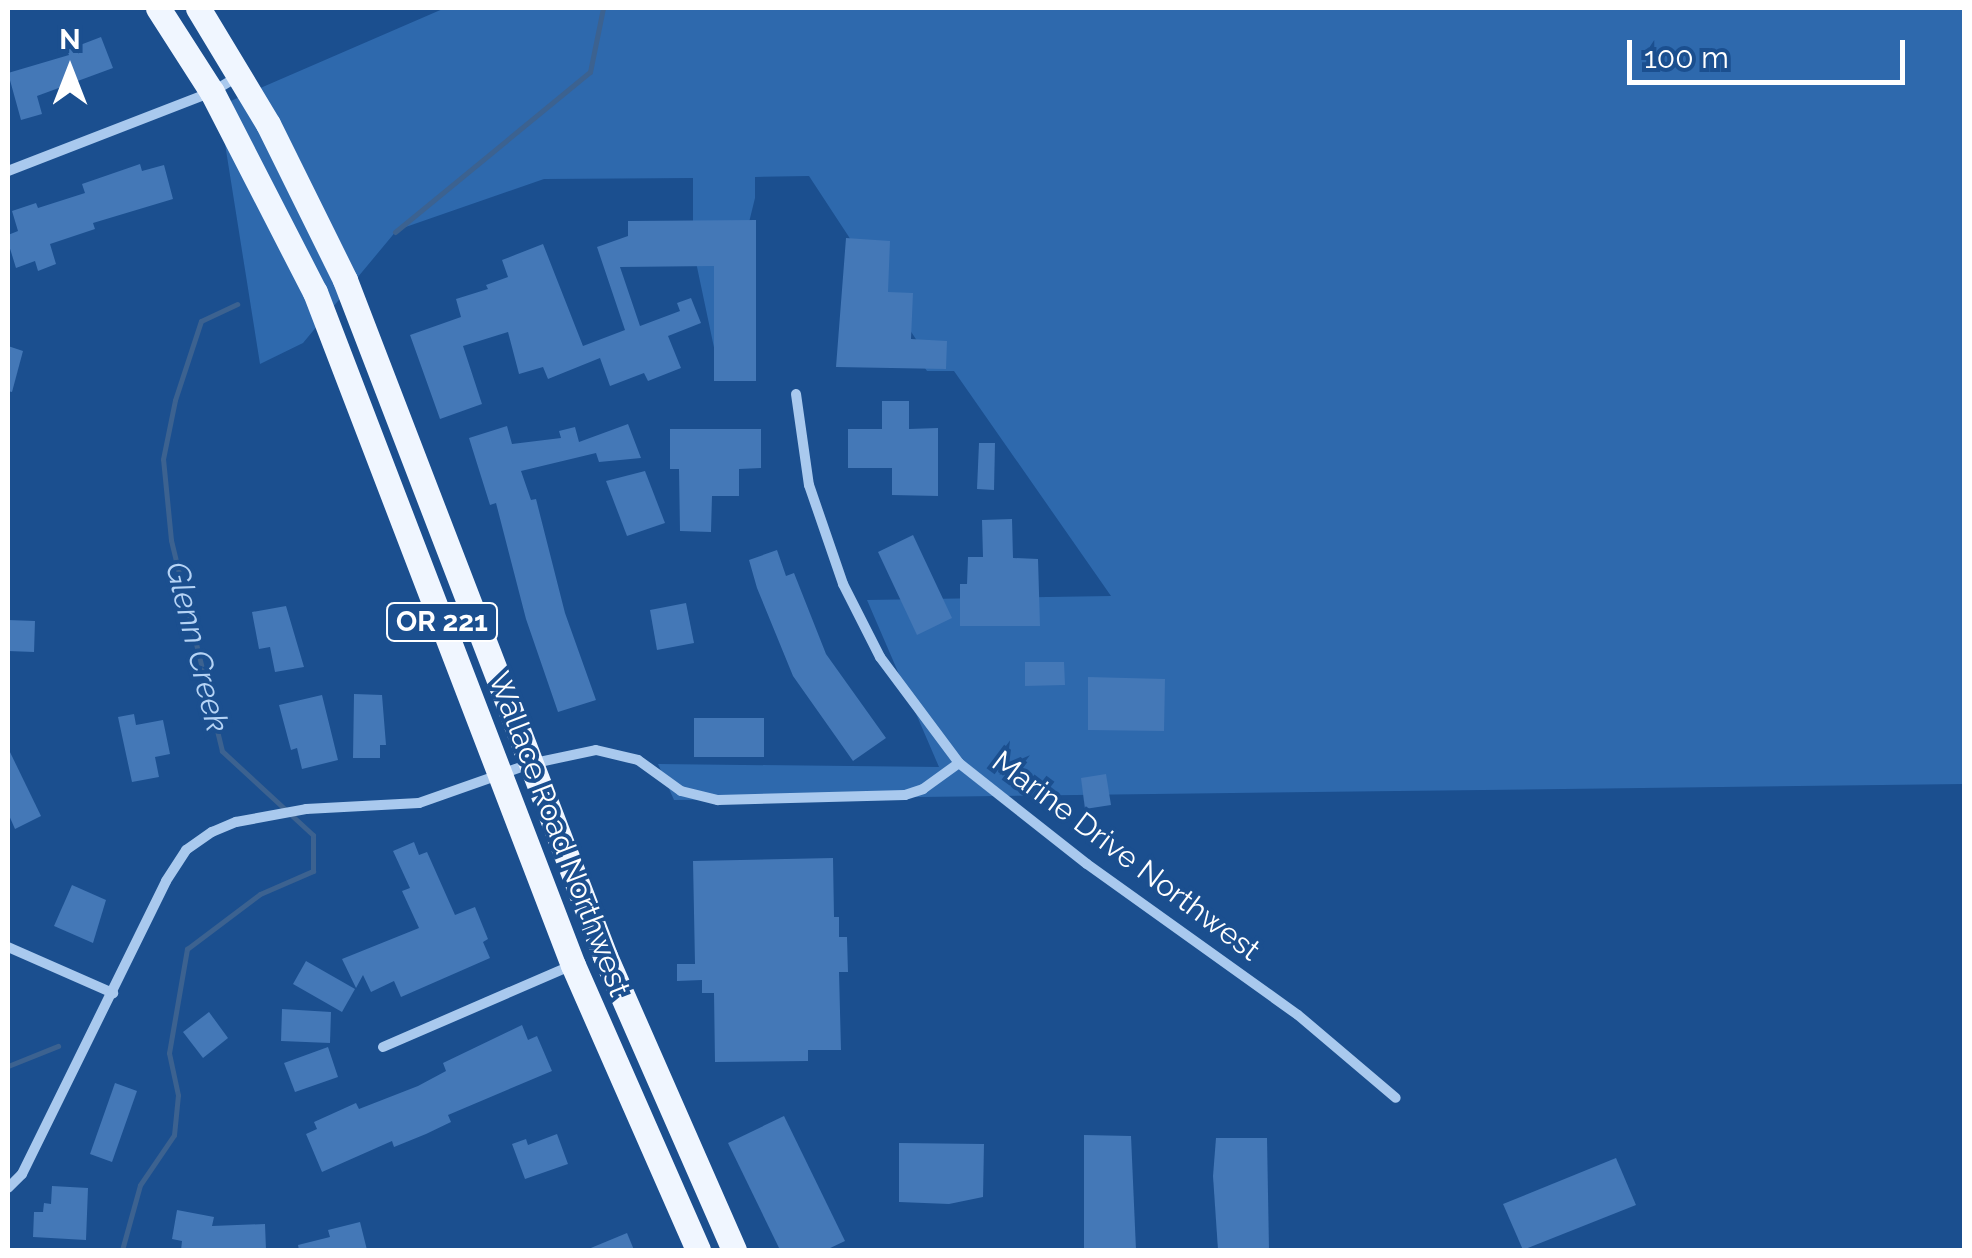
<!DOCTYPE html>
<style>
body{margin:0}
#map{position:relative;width:1972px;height:1258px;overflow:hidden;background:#1b4f8f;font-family:Raleway,sans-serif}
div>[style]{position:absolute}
.green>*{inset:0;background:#2e69ad}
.stream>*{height:5px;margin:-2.5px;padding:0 2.5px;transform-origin:2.5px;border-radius:2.5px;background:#3c6290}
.building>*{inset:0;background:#4478b7}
.street>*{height:10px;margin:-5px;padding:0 5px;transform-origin:5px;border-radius:5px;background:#a9c9ee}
.primary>*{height:25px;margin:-12.5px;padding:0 12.5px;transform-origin:12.5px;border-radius:12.5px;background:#f0f6ff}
span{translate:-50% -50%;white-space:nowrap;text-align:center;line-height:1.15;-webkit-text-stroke:8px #1b4f8f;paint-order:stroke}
.shield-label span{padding:2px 8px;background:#1b4f8f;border:2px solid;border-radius:8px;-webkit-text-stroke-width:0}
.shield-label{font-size:28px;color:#fff;font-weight:700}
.street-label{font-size:30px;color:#fff}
.water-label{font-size:32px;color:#b5d3f5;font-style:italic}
.frame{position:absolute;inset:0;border:10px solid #fff;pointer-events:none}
.north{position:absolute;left:20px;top:20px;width:100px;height:100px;-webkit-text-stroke:8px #1b4f8f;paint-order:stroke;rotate:0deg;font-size:28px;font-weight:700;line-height:40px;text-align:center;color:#fff}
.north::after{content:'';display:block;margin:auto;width:35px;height:45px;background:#fff;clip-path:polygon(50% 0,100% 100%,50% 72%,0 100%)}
.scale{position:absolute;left:1627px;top:40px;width:278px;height:45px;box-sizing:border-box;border:5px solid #fff;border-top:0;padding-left:12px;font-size:30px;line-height:35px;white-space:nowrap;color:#fff;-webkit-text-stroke:8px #1b4f8f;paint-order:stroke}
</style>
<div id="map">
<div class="green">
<i style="clip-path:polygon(445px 8px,1964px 8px,1964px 784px,674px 800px,658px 764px,939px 767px,867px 600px,1111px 596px,954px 371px,927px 371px,920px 361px,925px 353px,809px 176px,755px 177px,755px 198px,716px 357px,693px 248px,693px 178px,544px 179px,397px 230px,303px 343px,260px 364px,219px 106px)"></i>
</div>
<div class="stream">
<i style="left:395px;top:232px;width:252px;rotate:-39.4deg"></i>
<i style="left:590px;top:72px;width:65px;rotate:-78.5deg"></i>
<i style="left:8px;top:1066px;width:54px;rotate:-21.8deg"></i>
<i style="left:122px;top:1250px;width:67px;rotate:-74.5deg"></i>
<i style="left:140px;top:1185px;width:60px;rotate:-55.8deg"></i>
<i style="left:174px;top:1135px;width:40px;rotate:-84.3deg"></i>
<i style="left:178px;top:1095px;width:43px;rotate:-102.1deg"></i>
<i style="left:169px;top:1053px;width:106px;rotate:-80.2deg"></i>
<i style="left:187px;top:949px;width:91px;rotate:-37deg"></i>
<i style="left:260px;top:894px;width:58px;rotate:-23.5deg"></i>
<i style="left:313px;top:871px;width:36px;rotate:-90deg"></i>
<i style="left:313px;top:835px;width:124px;rotate:-137.3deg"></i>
<i style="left:222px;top:751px;width:217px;rotate:-103.6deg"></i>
<i style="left:171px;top:540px;width:81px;rotate:-95.6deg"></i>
<i style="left:163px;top:459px;width:60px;rotate:-78.5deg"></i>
<i style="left:175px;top:400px;width:83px;rotate:-71.8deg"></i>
<i style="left:201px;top:321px;width:40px;rotate:-25deg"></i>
</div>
<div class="building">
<i style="clip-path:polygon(101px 37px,113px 68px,37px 96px,42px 114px,21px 120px,8px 73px,69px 55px,67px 50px)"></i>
<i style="clip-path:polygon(140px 164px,142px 171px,164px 165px,173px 199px,93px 223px,95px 229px,50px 244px,56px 264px,38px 271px,35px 261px,16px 268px,8px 242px,8px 235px,18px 231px,12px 211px,36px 203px,38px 208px,85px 193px,82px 184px)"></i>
<i style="clip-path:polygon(756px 220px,756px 381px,714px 381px,714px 266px,620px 267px,640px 326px,680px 311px,677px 303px,691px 298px,701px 323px,668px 336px,681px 368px,648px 381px,644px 373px,610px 386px,600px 358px,548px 379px,543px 367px,519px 374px,508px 332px,463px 346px,482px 404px,440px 419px,410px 335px,461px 317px,456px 299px,488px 289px,486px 285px,508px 277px,502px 260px,543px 244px,583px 346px,625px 330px,597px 247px,628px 236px,628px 221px)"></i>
<i style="clip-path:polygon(846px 238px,890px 241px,888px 292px,913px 293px,911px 339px,947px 341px,946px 369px,836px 367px)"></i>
<i style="clip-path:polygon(8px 346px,23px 351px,12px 392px,8px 391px)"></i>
<i style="clip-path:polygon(882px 401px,909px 401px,909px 429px,938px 428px,938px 496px,892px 495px,892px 468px,848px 468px,848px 429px,882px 429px)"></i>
<i style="clip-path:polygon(628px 424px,641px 458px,599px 462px,596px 453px,521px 471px,531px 500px,536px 499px,565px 613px,596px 700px,558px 712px,526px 619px,496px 503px,490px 505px,469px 438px,507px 426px,512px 444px,561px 438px,559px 431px,575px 427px,579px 442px)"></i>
<i style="clip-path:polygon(670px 429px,761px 429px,761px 468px,739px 469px,739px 496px,712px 496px,711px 532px,680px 531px,679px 469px,670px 469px)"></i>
<i style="clip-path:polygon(979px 443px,995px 443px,994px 490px,977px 489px)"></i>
<i style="clip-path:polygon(645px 471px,665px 523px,627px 536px,606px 481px)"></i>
<i style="clip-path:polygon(1012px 519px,1013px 558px,1038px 559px,1040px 626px,960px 626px,960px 584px,967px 584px,968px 557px,983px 557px,982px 520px)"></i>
<i style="clip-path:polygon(913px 535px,952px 618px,917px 635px,878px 552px)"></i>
<i style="clip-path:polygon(777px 550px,786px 576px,794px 573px,826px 654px,886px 738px,853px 761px,793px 676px,757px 588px,749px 560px)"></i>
<i style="clip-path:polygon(686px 603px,694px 643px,657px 650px,650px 610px)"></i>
<i style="clip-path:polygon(286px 606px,304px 667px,275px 672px,270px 647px,259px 649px,252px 612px)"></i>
<i style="clip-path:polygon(8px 620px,35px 621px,34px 652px,8px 651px)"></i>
<i style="clip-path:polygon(1025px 662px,1064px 662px,1065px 685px,1025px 686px)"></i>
<i style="clip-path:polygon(1088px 677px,1165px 679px,1164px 731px,1088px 730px)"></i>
<i style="clip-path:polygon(354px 694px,382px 695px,386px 745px,380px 745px,380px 758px,353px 758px)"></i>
<i style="clip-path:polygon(322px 695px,338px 760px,302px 769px,297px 748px,291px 750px,279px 705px)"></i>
<i style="clip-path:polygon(134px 714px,136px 725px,163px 720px,170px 754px,155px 757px,159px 777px,132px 782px,118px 717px)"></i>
<i style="clip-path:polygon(694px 718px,764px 718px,764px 757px,694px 757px)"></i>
<i style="clip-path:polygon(8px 748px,41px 816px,15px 829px,8px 813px)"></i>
<i style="clip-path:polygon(1106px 774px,1111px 805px,1085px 809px,1081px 778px)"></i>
<i style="clip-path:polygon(414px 842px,419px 855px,427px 852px,455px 915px,475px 907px,488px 939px,483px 942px,490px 958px,401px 997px,394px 981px,371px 992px,363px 975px,356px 988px,342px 959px,419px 928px,402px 891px,410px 888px,393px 851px)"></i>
<i style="clip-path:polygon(833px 858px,834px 917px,839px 917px,839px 937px,847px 937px,848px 972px,839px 972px,841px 1050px,808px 1050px,808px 1061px,715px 1062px,714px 993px,702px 993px,702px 980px,677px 981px,677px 964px,695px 964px,693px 861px)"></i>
<i style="clip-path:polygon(72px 885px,106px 900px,93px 943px,54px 926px)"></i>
<i style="clip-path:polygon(306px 961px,355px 989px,342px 1012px,293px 984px)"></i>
<i style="clip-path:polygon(282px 1009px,331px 1012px,330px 1043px,281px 1041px)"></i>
<i style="clip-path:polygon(209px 1012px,228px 1038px,203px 1058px,183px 1032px)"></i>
<i style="clip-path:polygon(522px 1025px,528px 1040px,537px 1036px,552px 1071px,448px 1115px,451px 1122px,426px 1134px,394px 1147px,392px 1141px,322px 1172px,306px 1134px,317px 1129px,314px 1122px,356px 1103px,359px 1109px,418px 1086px,446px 1071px,443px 1063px)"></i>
<i style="clip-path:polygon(328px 1047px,338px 1077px,295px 1092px,284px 1063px)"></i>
<i style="clip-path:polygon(115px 1083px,137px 1091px,112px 1162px,90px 1154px)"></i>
<i style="clip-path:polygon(784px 1116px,845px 1241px,826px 1250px,780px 1250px,728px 1143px)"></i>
<i style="clip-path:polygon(557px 1134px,568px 1164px,525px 1179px,512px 1144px,526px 1139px,528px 1145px)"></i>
<i style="clip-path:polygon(1084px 1135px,1131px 1136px,1136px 1250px,1084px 1250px)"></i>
<i style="clip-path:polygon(1216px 1138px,1267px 1138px,1269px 1250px,1218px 1250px,1213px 1176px)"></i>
<i style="clip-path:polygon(899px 1143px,984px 1144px,983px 1197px,949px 1204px,899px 1202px)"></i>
<i style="clip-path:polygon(1616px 1158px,1636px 1205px,1523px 1250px,1503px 1204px)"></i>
<i style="clip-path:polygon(52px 1186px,88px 1188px,86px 1240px,33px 1237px,34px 1212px,43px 1212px,44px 1203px,51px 1204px)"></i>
<i style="clip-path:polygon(177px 1210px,214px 1217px,212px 1226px,265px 1224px,266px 1250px,181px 1250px,182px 1241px,172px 1239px)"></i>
<i style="clip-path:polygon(360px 1222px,367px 1250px,299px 1250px,298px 1245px,330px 1237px,328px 1230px)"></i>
<i style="clip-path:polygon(627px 1233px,634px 1250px,586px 1250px)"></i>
</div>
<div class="street">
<i style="left:8px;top:171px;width:219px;rotate:-21.2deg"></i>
<i style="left:212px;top:92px;width:31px;rotate:-31deg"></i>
<i style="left:796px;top:394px;width:92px;rotate:81.9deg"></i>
<i style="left:809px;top:485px;width:105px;rotate:71deg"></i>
<i style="left:843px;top:584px;width:82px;rotate:63.1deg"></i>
<i style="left:880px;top:657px;width:132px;rotate:53.3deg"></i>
<i style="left:959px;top:763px;width:163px;rotate:38.3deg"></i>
<i style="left:1087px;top:864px;width:259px;rotate:35.6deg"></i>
<i style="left:1298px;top:1015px;width:128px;rotate:40.3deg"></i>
<i style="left:8px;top:947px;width:115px;rotate:23.7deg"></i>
<i style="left:383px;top:1047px;width:204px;rotate:-23.4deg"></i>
<i style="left:8px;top:1188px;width:20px;rotate:-45deg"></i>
<i style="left:22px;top:1174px;width:326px;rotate:-63.8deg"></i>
<i style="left:166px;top:881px;width:37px;rotate:-57deg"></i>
<i style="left:186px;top:850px;width:32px;rotate:-35deg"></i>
<i style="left:212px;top:832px;width:26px;rotate:-23deg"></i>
<i style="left:236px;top:822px;width:71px;rotate:-10.5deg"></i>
<i style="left:306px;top:809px;width:113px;rotate:-3deg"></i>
<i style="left:419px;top:803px;width:118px;rotate:-19.4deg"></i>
<i style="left:530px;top:764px;width:67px;rotate:-12deg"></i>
<i style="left:596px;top:750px;width:43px;rotate:13.4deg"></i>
<i style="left:638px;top:760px;width:53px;rotate:35.8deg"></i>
<i style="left:681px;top:791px;width:38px;rotate:14deg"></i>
<i style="left:718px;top:800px;width:187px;rotate:-1.5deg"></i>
<i style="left:905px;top:795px;width:19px;rotate:-18deg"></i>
<i style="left:923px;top:789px;width:44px;rotate:-35.8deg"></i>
</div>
<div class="primary">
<i style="left:158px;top:8px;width:100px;rotate:57.3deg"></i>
<i style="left:212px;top:92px;width:225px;rotate:62.8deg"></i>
<i style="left:315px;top:292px;width:721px;rotate:69.03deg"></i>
<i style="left:573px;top:965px;width:311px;rotate:66.3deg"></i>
<i style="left:198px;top:8px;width:135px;rotate:58.9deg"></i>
<i style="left:268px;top:124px;width:174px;rotate:63.7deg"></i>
<i style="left:345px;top:280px;width:724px;rotate:68.96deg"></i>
<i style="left:605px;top:956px;width:321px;rotate:66.3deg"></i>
</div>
<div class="shield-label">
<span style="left:442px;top:622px">OR 221</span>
</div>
<div class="street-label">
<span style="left:559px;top:834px;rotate:69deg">Wallace Road Northwest</span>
<span style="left:1126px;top:856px;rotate:37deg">Marine Drive Northwest</span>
</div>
<div class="water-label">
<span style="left:197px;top:647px;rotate:76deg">Glenn Creek</span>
</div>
<div class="frame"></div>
<div class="north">N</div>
<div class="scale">100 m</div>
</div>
